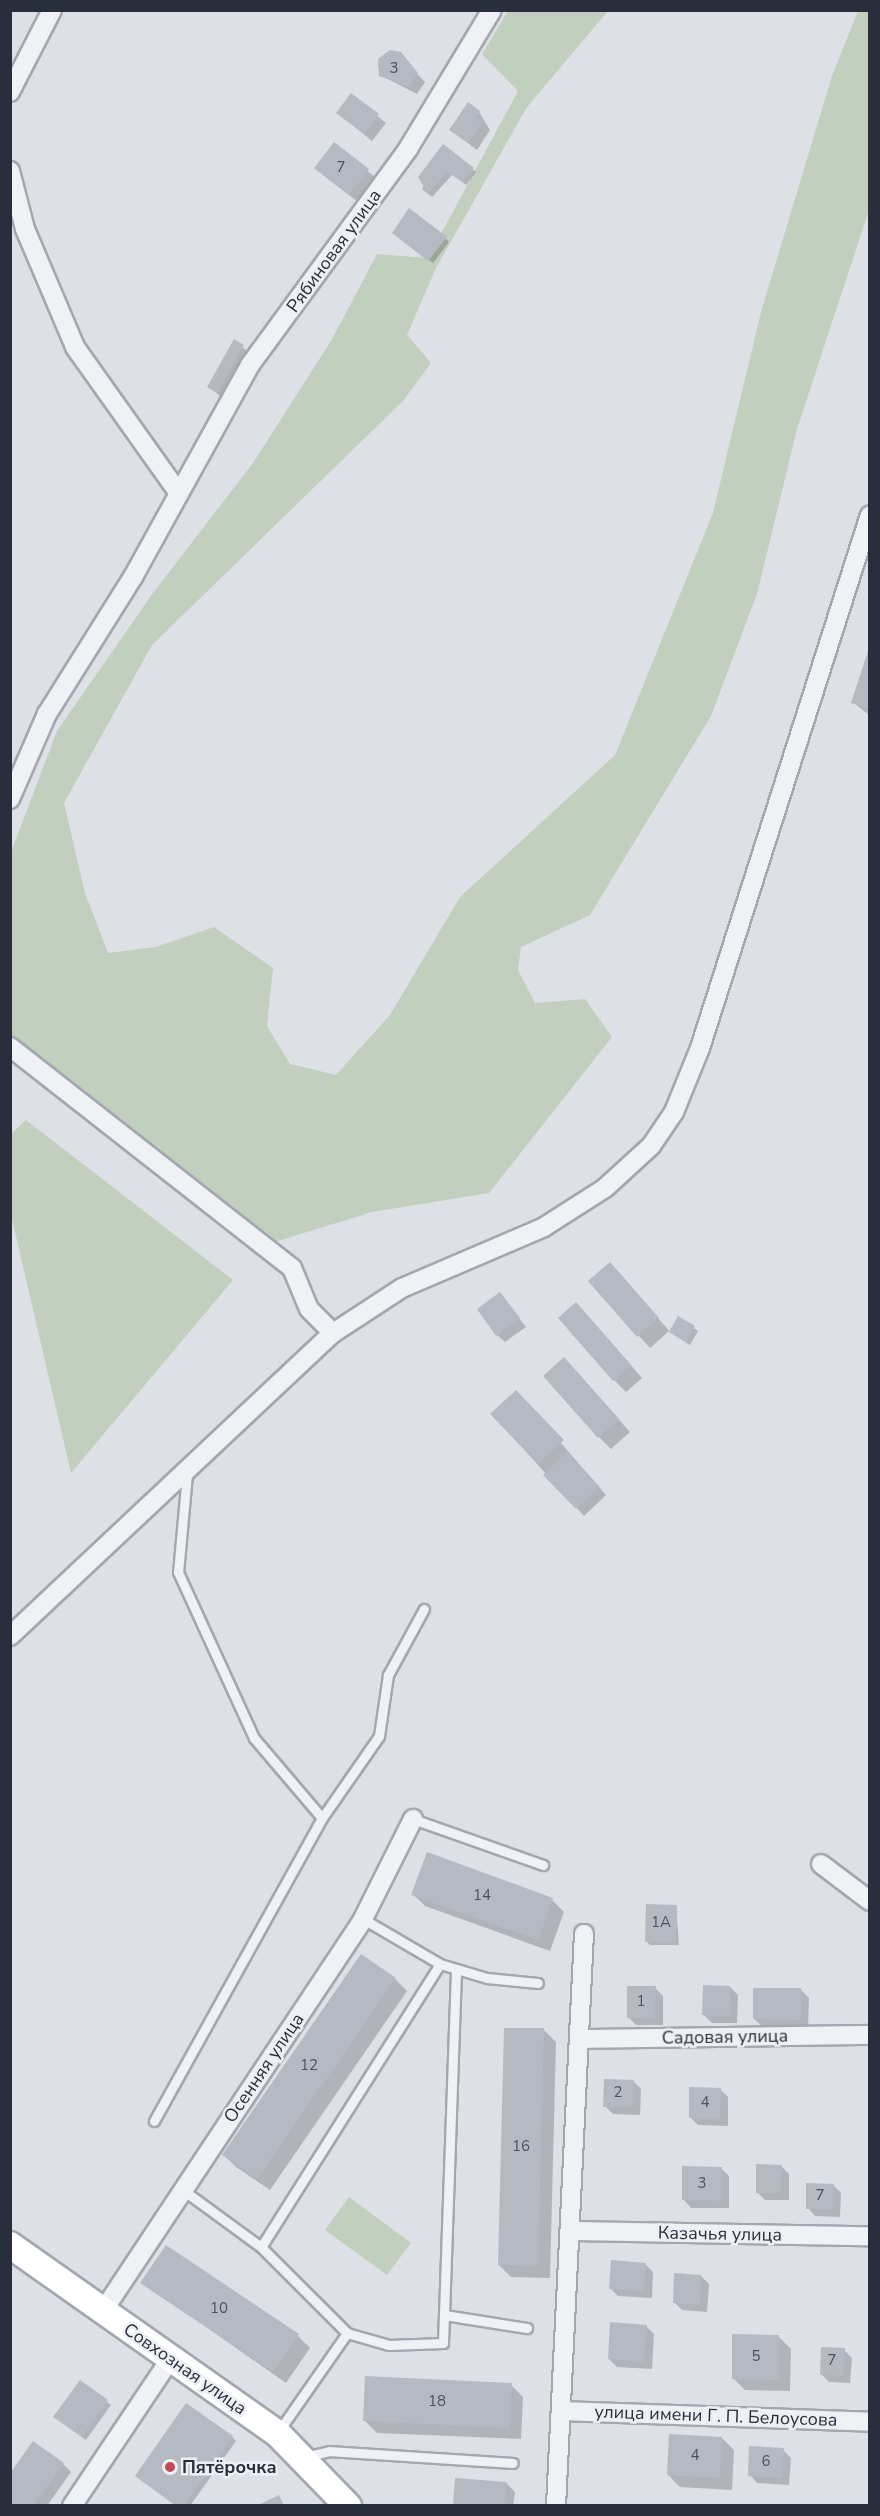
<!DOCTYPE html>
<meta charset="utf-8">
<style>
body{margin:0}
#map{position:relative;width:880px;height:2516px;overflow:hidden;background:#dde0e5;font-family:"Nunito Sans",sans-serif}
div>[style]{position:absolute}
.green>*{inset:0;background:#c2cfbf}
.shadow>*{inset:0;background:#0003}
.building>*{inset:0;background:#b5b9c2}
.roads{filter:drop-shadow(2px 0 #a3a7af) drop-shadow(-2px 0 #a3a7af) drop-shadow(0 2px #a3a7af) drop-shadow(0 -2px #a3a7af)}
.lane>*{height:9px;margin:-4.5px;padding:0 4.5px;transform-origin:4.5px;border-radius:4.5px;background:#eff1f4}
.street>*{height:18px;margin:-9px;padding:0 9px;transform-origin:9px;border-radius:9px;background:#eff1f4}
.secondary>*{height:26px;margin:-13px;padding:0 13px;transform-origin:13px;border-radius:13px;background:#fff}
.dots>*{width:16px;height:16px;translate:-50% -50%;box-sizing:border-box;border:3px solid #eceff3;border-radius:50%}
span{translate:-50% -50%;white-space:nowrap;text-align:center;line-height:1.15;-webkit-text-stroke:5px #eceff3;paint-order:stroke}
.number-label{font-size:15px;color:#4b515d}
.number-label span{-webkit-text-stroke-width:0}
.street-label{font-size:18px;color:#282e3b}
.poi-label{font-size:18px;color:#282e3b;font-weight:700}
.left{translate:0 -50%;text-align:left}
.frame{position:absolute;inset:0;border:12px solid #282e3b;pointer-events:none}
</style>
<div id="map">
<div class="green">
<i style="clip-path:polygon(508px 11px,608px 11px,527px 107px,436px 268px,407px 335px,431px 363px,403px 401px,152px 645px,64px 803px,85px 893px,108px 953px,156px 947px,214px 927px,273px 968px,267px 1026px,290px 1064px,336px 1075px,390px 1015px,460px 897px,615px 755px,713px 513px,761px 312px,832px 76px,858px 11px,869px 11px,869px 210px,797px 429px,757px 594px,711px 716px,590px 915px,521px 947px,518px 970px,535px 1003px,585px 999px,612px 1037px,489px 1193px,372px 1212px,265px 1245px,11px 1043px,10px 855px,57px 731px,153px 593px,253px 463px,331px 341px,377px 254px,428px 258px,518px 91px,482px 54px)"></i>
<i style="clip-path:polygon(26px 1120px,233px 1280px,71px 1473px,11px 1215px,11px 1134px)"></i>
<i style="clip-path:polygon(349px 2197px,411px 2243px,387px 2275px,325px 2230px)"></i>
</div>
<div class="shadow">
<i style="clip-path:polygon(395px 51px,425px 82px,417px 94px,380px 75px,378px 65px,385px 54px)"></i>
<i style="clip-path:polygon(352px 95px,386px 123px,372px 141px,338px 113px)"></i>
<i style="clip-path:polygon(479px 112px,490px 130px,477px 150px,451px 130px)"></i>
<i style="clip-path:polygon(334px 144px,376px 178px,358px 202px,323px 175px)"></i>
<i style="clip-path:polygon(443px 146px,476px 172px,466px 185px,453px 174px,432px 197px,422px 189px)"></i>
<i style="clip-path:polygon(398px 236px,446px 239px,449px 242px,433px 263px)"></i>
<i style="clip-path:polygon(235px 341px,251px 354px,225px 400px,209px 387px)"></i>
<i style="clip-path:polygon(870px 652px,870px 716px,853px 702px)"></i>
<i style="clip-path:polygon(622px 1276px,670px 1332px,678px 1318px,698px 1331px,690px 1345px,674px 1335px,669px 1331px,650px 1348px,590px 1281px)"></i>
<i style="clip-path:polygon(500px 1294px,526px 1327px,505px 1342px,497px 1335px)"></i>
<i style="clip-path:polygon(588px 1316px,642px 1378px,626px 1392px,614px 1380px)"></i>
<i style="clip-path:polygon(576px 1371px,630px 1432px,611px 1449px,599px 1437px)"></i>
<i style="clip-path:polygon(527px 1404px,606px 1495px,584px 1516px,492px 1414px)"></i>
<i style="clip-path:polygon(413px 1894px,552px 1900px,564px 1912px,550px 1951px,425px 1906px)"></i>
<i style="clip-path:polygon(676px 1906px,679px 1945px,650px 1945px,646px 1941px)"></i>
<i style="clip-path:polygon(395px 1979px,407px 1991px,270px 2190px,236px 2167px,224px 2155px)"></i>
<i style="clip-path:polygon(730px 1987px,738px 1995px,737px 2023px,712px 2023px,704px 2015px)"></i>
<i style="clip-path:polygon(655px 1988px,663px 1996px,663px 2025px,636px 2025px,628px 2017px)"></i>
<i style="clip-path:polygon(801px 1990px,809px 1998px,808px 2027px,762px 2026px,754px 2019px)"></i>
<i style="clip-path:polygon(544px 2030px,556px 2042px,550px 2278px,511px 2277px,499px 2265px)"></i>
<i style="clip-path:polygon(633px 2081px,641px 2089px,640px 2115px,613px 2114px,605px 2106px)"></i>
<i style="clip-path:polygon(720px 2089px,728px 2097px,728px 2126px,698px 2125px,690px 2117px)"></i>
<i style="clip-path:polygon(781px 2166px,789px 2174px,789px 2200px,765px 2200px,757px 2192px)"></i>
<i style="clip-path:polygon(721px 2168px,729px 2176px,729px 2208px,691px 2208px,684px 2200px)"></i>
<i style="clip-path:polygon(833px 2185px,841px 2193px,840px 2217px,815px 2216px,808px 2208px)"></i>
<i style="clip-path:polygon(645px 2264px,653px 2272px,652px 2298px,618px 2296px,610px 2288px)"></i>
<i style="clip-path:polygon(701px 2276px,709px 2284px,707px 2312px,682px 2310px,674px 2302px)"></i>
<i style="clip-path:polygon(142px 2282px,298px 2336px,310px 2348px,286px 2383px)"></i>
<i style="clip-path:polygon(646px 2326px,654px 2334px,652px 2369px,617px 2367px,609px 2359px)"></i>
<i style="clip-path:polygon(779px 2337px,791px 2349px,790px 2391px,745px 2390px,733px 2378px)"></i>
<i style="clip-path:polygon(844px 2350px,852px 2358px,850px 2383px,829px 2382px,821px 2374px)"></i>
<i style="clip-path:polygon(80px 2382px,111px 2405px,86px 2440px,59px 2420px)"></i>
<i style="clip-path:polygon(511px 2385px,523px 2397px,521px 2439px,377px 2433px,365px 2421px)"></i>
<i style="clip-path:polygon(232px 2437px,236px 2441px,190px 2506px,177px 2506px)"></i>
<i style="clip-path:polygon(722px 2438px,734px 2450px,732px 2490px,680px 2487px,668px 2475px)"></i>
<i style="clip-path:polygon(783px 2450px,791px 2458px,789px 2485px,757px 2483px,750px 2475px)"></i>
<i style="clip-path:polygon(63px 2464px,71px 2472px,47px 2506px,10px 2506px)"></i>
<i style="clip-path:polygon(507px 2484px,515px 2492px,513px 2506px,454px 2506px)"></i>
</div>
<div class="building">
<i style="clip-path:polygon(390px 50px,401px 52px,418px 73px,409px 87px,379px 76px,378px 59px)"></i>
<i style="clip-path:polygon(351px 93px,379px 114px,364px 134px,336px 113px)"></i>
<i style="clip-path:polygon(468px 102px,480px 111px,476px 117px,483px 121px,468px 143px,449px 130px)"></i>
<i style="clip-path:polygon(334px 142px,369px 169px,349px 195px,314px 168px)"></i>
<i style="clip-path:polygon(443px 144px,474px 168px,462px 182px,448px 172px,428px 194px,418px 177px)"></i>
<i style="clip-path:polygon(409px 208px,447px 237px,428px 261px,392px 233px)"></i>
<i style="clip-path:polygon(234px 339px,244px 345px,217px 393px,207px 387px)"></i>
<i style="clip-path:polygon(869px 648px,870px 648px,870px 709px,851px 703px)"></i>
<i style="clip-path:polygon(610px 1262px,659px 1318px,637px 1337px,588px 1281px)"></i>
<i style="clip-path:polygon(500px 1292px,520px 1318px,496px 1336px,477px 1309px)"></i>
<i style="clip-path:polygon(576px 1302px,631px 1365px,613px 1381px,558px 1318px)"></i>
<i style="clip-path:polygon(678px 1316px,695px 1326px,686px 1342px,669px 1332px)"></i>
<i style="clip-path:polygon(564px 1357px,619px 1419px,598px 1438px,543px 1376px)"></i>
<i style="clip-path:polygon(516px 1390px,564px 1440px,538px 1464px,490px 1414px)"></i>
<i style="clip-path:polygon(567px 1452px,599px 1486px,576px 1509px,543px 1475px)"></i>
<i style="clip-path:polygon(427px 1852px,553px 1898px,538px 1940px,411px 1895px)"></i>
<i style="clip-path:polygon(646px 1904px,677px 1905px,676px 1942px,645px 1942px)"></i>
<i style="clip-path:polygon(361px 1954px,396px 1978px,257px 2179px,222px 2155px)"></i>
<i style="clip-path:polygon(703px 1985px,730px 1986px,730px 2016px,702px 2015px)"></i>
<i style="clip-path:polygon(627px 1986px,656px 1986px,655px 2018px,627px 2018px)"></i>
<i style="clip-path:polygon(753px 1988px,801px 1988px,801px 2020px,753px 2019px)"></i>
<i style="clip-path:polygon(504px 2028px,544px 2028px,538px 2266px,498px 2265px)"></i>
<i style="clip-path:polygon(604px 2079px,634px 2080px,633px 2107px,603px 2107px)"></i>
<i style="clip-path:polygon(689px 2087px,721px 2088px,720px 2118px,689px 2118px)"></i>
<i style="clip-path:polygon(756px 2164px,782px 2165px,781px 2193px,756px 2193px)"></i>
<i style="clip-path:polygon(682px 2166px,722px 2167px,721px 2201px,682px 2200px)"></i>
<i style="clip-path:polygon(806px 2183px,834px 2184px,833px 2209px,806px 2209px)"></i>
<i style="clip-path:polygon(166px 2245px,299px 2334px,273px 2372px,140px 2283px)"></i>
<i style="clip-path:polygon(611px 2260px,646px 2263px,644px 2291px,609px 2289px)"></i>
<i style="clip-path:polygon(674px 2273px,701px 2275px,700px 2305px,673px 2303px)"></i>
<i style="clip-path:polygon(610px 2322px,647px 2325px,644px 2362px,608px 2359px)"></i>
<i style="clip-path:polygon(732px 2334px,779px 2335px,779px 2380px,732px 2379px)"></i>
<i style="clip-path:polygon(821px 2347px,845px 2348px,843px 2376px,820px 2375px)"></i>
<i style="clip-path:polygon(365px 2376px,512px 2383px,510px 2428px,363px 2421px)"></i>
<i style="clip-path:polygon(80px 2380px,108px 2400px,82px 2437px,53px 2417px)"></i>
<i style="clip-path:polygon(186px 2403px,233px 2436px,184px 2506px,176px 2506px,135px 2476px)"></i>
<i style="clip-path:polygon(669px 2434px,722px 2437px,720px 2478px,667px 2475px)"></i>
<i style="clip-path:polygon(33px 2441px,64px 2463px,33px 2506px,10px 2506px,10px 2473px)"></i>
<i style="clip-path:polygon(749px 2446px,784px 2448px,782px 2478px,748px 2476px)"></i>
<i style="clip-path:polygon(455px 2478px,507px 2482px,505px 2506px,453px 2506px)"></i>
<i style="clip-path:polygon(279px 2495px,284px 2506px,256px 2506px)"></i>
</div>
<div class="roads">
<div class="lane">
<i style="left:187px;top:1474px;width:98px;rotate:95.2deg"></i>
<i style="left:178px;top:1572px;width:183px;rotate:65.4deg"></i>
<i style="left:254px;top:1738px;width:105px;rotate:49.6deg"></i>
<i style="left:322px;top:1818px;width:100px;rotate:-55.2deg"></i>
<i style="left:379px;top:1736px;width:62px;rotate:-81.6deg"></i>
<i style="left:388px;top:1675px;width:75px;rotate:-61.4deg"></i>
<i style="left:413px;top:1819px;width:138px;rotate:19.5deg"></i>
<i style="left:363px;top:1919px;width:89px;rotate:30.3deg"></i>
<i style="left:154px;top:2121px;width:346px;rotate:-61deg"></i>
<i style="left:183px;top:2190px;width:97px;rotate:36.2deg"></i>
<i style="left:261px;top:2247px;width:122px;rotate:45deg"></i>
<i style="left:347px;top:2333px;width:44px;rotate:15.9deg"></i>
<i style="left:389px;top:2345px;width:54px;rotate:-2.1deg"></i>
<i style="left:443px;top:2343px;width:374px;rotate:-88deg"></i>
<i style="left:261px;top:2247px;width:335px;rotate:-57.7deg"></i>
<i style="left:440px;top:1964px;width:49px;rotate:16.6deg"></i>
<i style="left:487px;top:1978px;width:51px;rotate:5.6deg"></i>
<i style="left:444px;top:2315px;width:84px;rotate:8.9deg"></i>
<i style="left:278px;top:2432px;width:121px;rotate:-55.1deg"></i>
<i style="left:304px;top:2457px;width:26px;rotate:-13deg"></i>
<i style="left:329px;top:2451px;width:184px;rotate:3.7deg"></i>
</div>
<div class="street">
<i style="left:10px;top:92px;width:92px;rotate:-62.9deg"></i>
<i style="left:10px;top:171px;width:60px;rotate:75.5deg"></i>
<i style="left:25px;top:229px;width:128px;rotate:67deg"></i>
<i style="left:75px;top:347px;width:178px;rotate:54.6deg"></i>
<i style="left:10px;top:799px;width:93px;rotate:-66.5deg"></i>
<i style="left:47px;top:714px;width:162px;rotate:-57.9deg"></i>
<i style="left:133px;top:577px;width:242px;rotate:-61.1deg"></i>
<i style="left:250px;top:365px;width:268px;rotate:-53.8deg"></i>
<i style="left:408px;top:149px;width:162px;rotate:-58.9deg"></i>
<i style="left:10px;top:1047px;width:358px;rotate:38.1deg"></i>
<i style="left:292px;top:1268px;width:44px;rotate:67.5deg"></i>
<i style="left:309px;top:1309px;width:34px;rotate:45deg"></i>
<i style="left:10px;top:1636px;width:443px;rotate:-43.2deg"></i>
<i style="left:333px;top:1333px;width:82px;rotate:-33.1deg"></i>
<i style="left:402px;top:1288px;width:155px;rotate:-23.2deg"></i>
<i style="left:544px;top:1227px;width:72px;rotate:-32.6deg"></i>
<i style="left:605px;top:1188px;width:62px;rotate:-42.4deg"></i>
<i style="left:651px;top:1146px;width:41px;rotate:-55.9deg"></i>
<i style="left:674px;top:1112px;width:69px;rotate:-67.9deg"></i>
<i style="left:700px;top:1048px;width:559px;rotate:-72.31deg"></i>
<i style="left:821px;top:1864px;width:61px;rotate:37.1deg"></i>
<i style="left:581px;top:2039px;width:289px;rotate:-0.8deg"></i>
<i style="left:570px;top:2231px;width:300px;rotate:1deg"></i>
<i style="left:103px;top:2311px;width:470px;rotate:-56.4deg"></i>
<i style="left:363px;top:1919px;width:112px;rotate:-63.4deg"></i>
<i style="left:562px;top:2411px;width:308px;rotate:2deg"></i>
<i style="left:72px;top:2506px;width:178px;rotate:-56.2deg"></i>
<i style="left:556px;top:2506px;width:573px;rotate:-87.2deg"></i>
</div>
<div class="secondary">
<i style="left:10px;top:2245px;width:327px;rotate:35.2deg"></i>
<i style="left:277px;top:2433px;width:102px;rotate:45.8deg"></i>
</div>
</div>
<div class="dots">
<i style="left:170px;top:2467px;background:#c24a56"></i>
</div>
<div class="number-label">
<span style="left:394px;top:69px">3</span>
<span style="left:341px;top:168px">7</span>
<span style="left:482px;top:1896px">14</span>
<span style="left:661px;top:1923px">1А</span>
<span style="left:641px;top:2002px">1</span>
<span style="left:309px;top:2066px">12</span>
<span style="left:618px;top:2093px">2</span>
<span style="left:705px;top:2103px">4</span>
<span style="left:521px;top:2147px">16</span>
<span style="left:702px;top:2184px">3</span>
<span style="left:820px;top:2196px">7</span>
<span style="left:219px;top:2309px">10</span>
<span style="left:756px;top:2357px">5</span>
<span style="left:832px;top:2361px">7</span>
<span style="left:437px;top:2402px">18</span>
<span style="left:695px;top:2456px">4</span>
<span style="left:766px;top:2462px">6</span>
</div>
<div class="street-label">
<span style="left:334px;top:251px;rotate:-54deg">Рябиновая улица</span>
<span style="left:725px;top:2037px;rotate:-1deg">Садовая улица</span>
<span style="left:264px;top:2068px;rotate:-56deg">Осенняя улица</span>
<span style="left:720px;top:2234px;rotate:1deg">Казачья улица</span>
<span style="left:185px;top:2369px;rotate:35deg">Совхозная улица</span>
<span style="left:716px;top:2416px;rotate:2deg">улица имени Г. П. Белоусова</span>
</div>
<div class="poi-label">
<span class="left" style="left:182px;top:2467px">Пятёрочка</span>
</div>
<div class="frame"></div>
</div>
